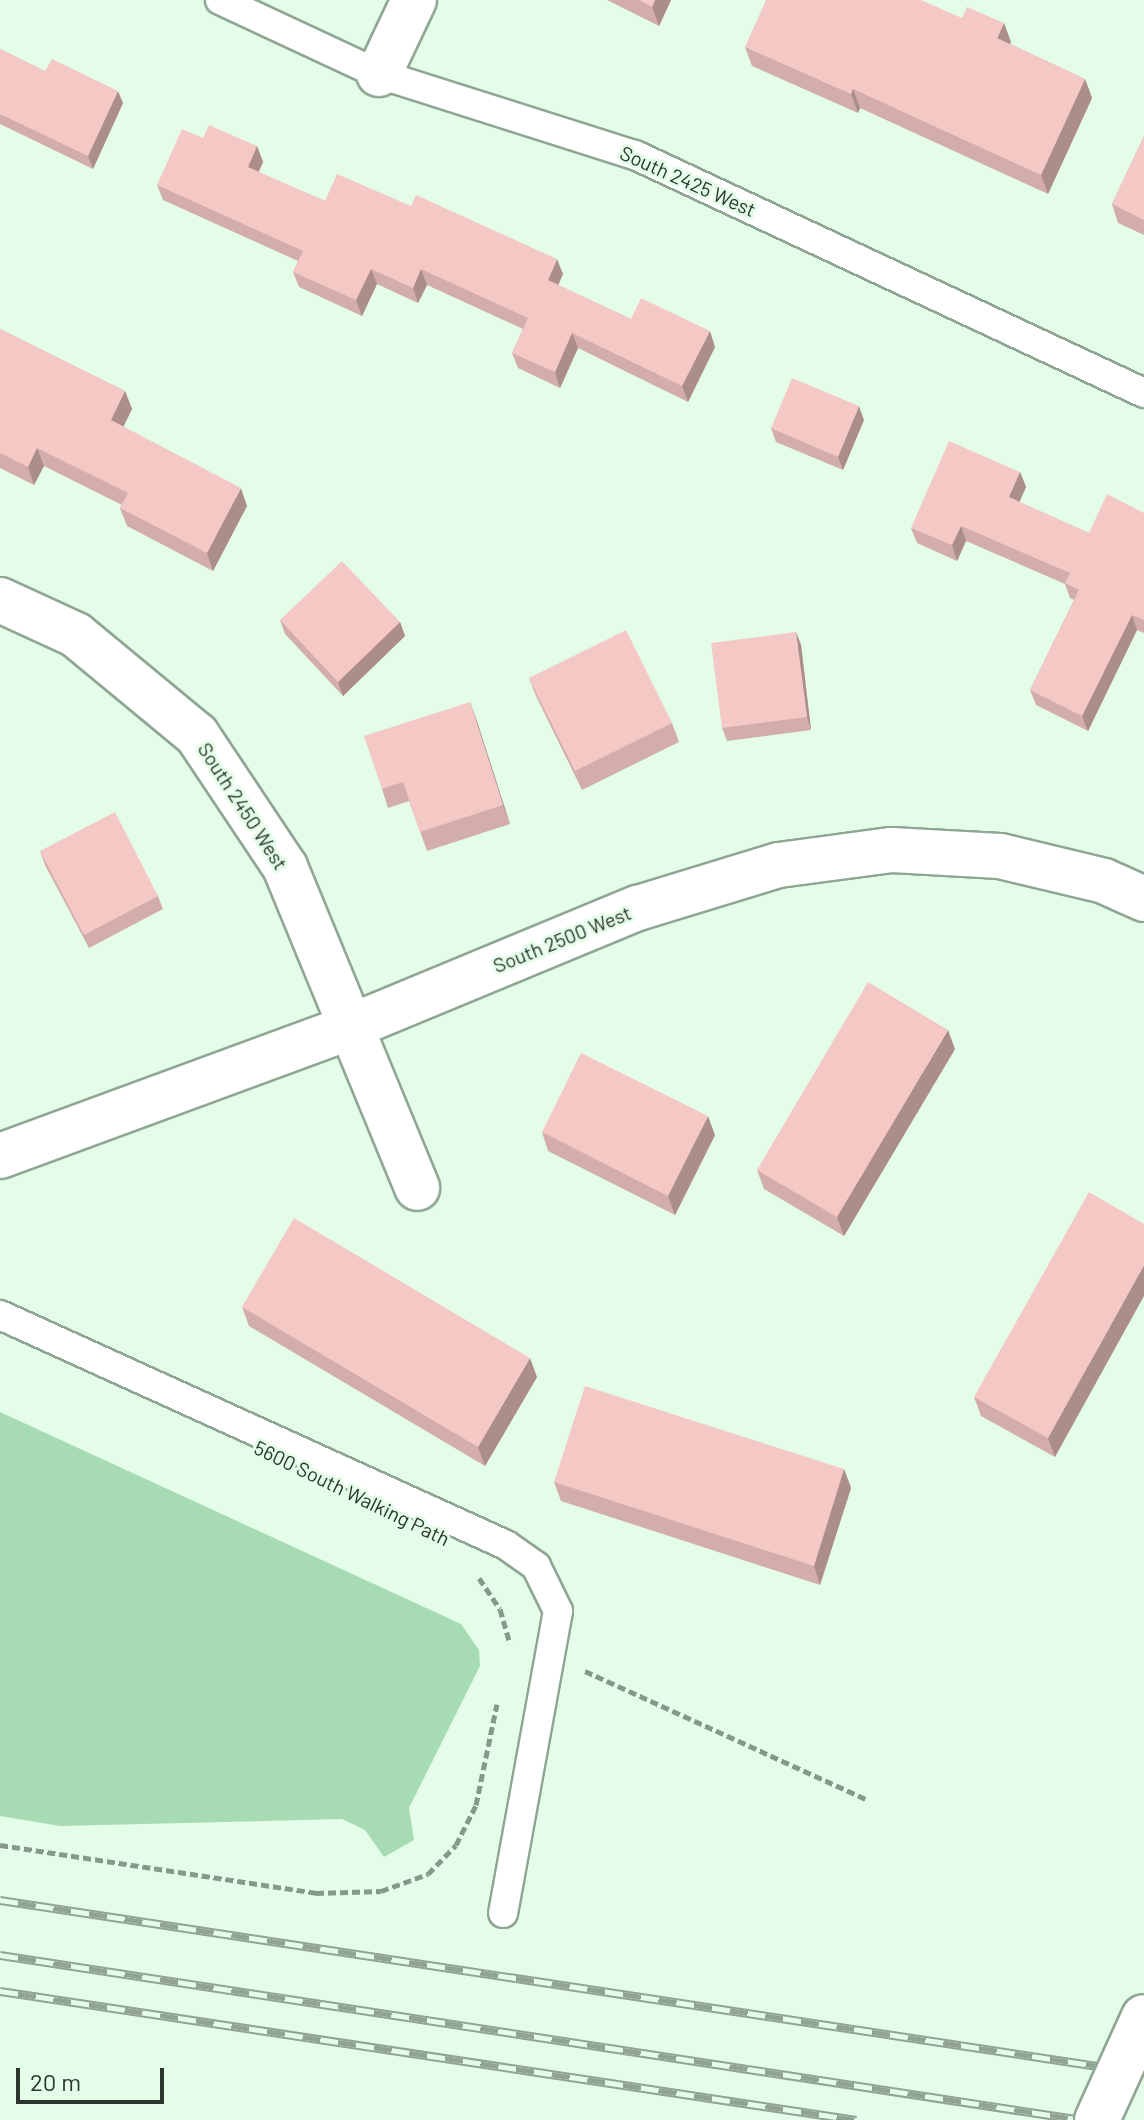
<!DOCTYPE html>
<style>
body{margin:0}
#map{position:relative;width:1144px;height:2120px;overflow:hidden;background:#e4fde9;font-family:Barlow,sans-serif}
div>[style]{position:absolute}
.green>*{inset:0;background:#a7dbb3}
.path>*{height:5px;margin-top:-2.5px;transform-origin:0;background:repeating-linear-gradient(90deg,#86988a 0 8px,transparent 0 12px)}
.roads{filter:drop-shadow(2px 0 #8ea693) drop-shadow(-2px 0 #8ea693) drop-shadow(0 2px #8ea693) drop-shadow(0 -2px #8ea693)}
.service>*{height:28px;margin:-14px;padding:0 14px;transform-origin:14px;border-radius:14px;background:#fff}
.minor>*{height:44px;margin:-22px;padding:0 22px;transform-origin:22px;border-radius:22px;background:#fff}
.rail>*{height:9px;margin-top:-4.5px;transform-origin:0;background:repeating-linear-gradient(90deg,#e4fde9 0 18px,#91a394 0 36px);box-sizing:border-box;border-block:2px solid #91a394}
.bridges{filter:drop-shadow(2px 0 #8ea693) drop-shadow(-2px 0 #8ea693) drop-shadow(0 2px #8ea693) drop-shadow(0 -2px #8ea693)}
.primary-bridge>*{height:44px;margin:-22px;padding:0 22px;transform-origin:22px;border-radius:22px;background:#fff}
.wall>*{inset:0;background:#d2ada9}
.shaded-wall>*{inset:0;background:#ab8d8a}
.building>*{inset:0;background:#f4c9c5}
span{translate:-50% -50%;white-space:nowrap;text-align:center;line-height:1.15;-webkit-text-stroke:6px #e4fde9;paint-order:stroke}
.street-label{font-size:20px;color:#2c362e}
.scale{position:absolute;left:16px;top:2068px;width:148px;height:36px;box-sizing:border-box;border:4px solid #2c362e;border-top:0;padding-left:10px;font-size:24px;line-height:28px;white-space:nowrap;color:#2c362e;-webkit-text-stroke:6px #e4fde9;paint-order:stroke}
</style>
<div id="map">
<div class="green">
<i style="clip-path:polygon(0 1412px,461px 1624px,479px 1650px,480px 1666px,409px 1808px,414px 1840px,384px 1857px,365px 1830px,342px 1819px,60px 1826px,0 1816px)"></i>
</div>
<div class="path">
<i style="left:479px;top:1578px;width:37px;rotate:56deg"></i>
<i style="left:500px;top:1609px;width:36px;rotate:74deg"></i>
<i style="left:585px;top:1671px;width:311px;rotate:24.5deg"></i>
<i style="left:0;top:1845px;width:320px;rotate:8.6deg"></i>
<i style="left:316px;top:1893px;width:65px;rotate:-1.8deg"></i>
<i style="left:381px;top:1891px;width:50px;rotate:-19.9deg"></i>
<i style="left:428px;top:1874px;width:40px;rotate:-46deg"></i>
<i style="left:456px;top:1845px;width:45px;rotate:-63.4deg"></i>
<i style="left:476px;top:1805px;width:103px;rotate:-78.3deg"></i>
</div>
<div class="roads">
<div class="service">
<i style="left:220px;top:0;width:175px;rotate:25deg"></i>
<i style="left:379px;top:74px;width:269px;rotate:17.6deg"></i>
<i style="left:635px;top:155px;width:562px;rotate:25.06deg"></i>
<i style="left:0;top:1315px;width:556px;rotate:24.44deg"></i>
<i style="left:506px;top:1545px;width:37px;rotate:35deg"></i>
<i style="left:536px;top:1566px;width:50px;rotate:63.9deg"></i>
<i style="left:558px;top:1611px;width:307px;rotate:100.3deg"></i>
</div>
<div class="minor">
<i style="left:379px;top:74px;width:82px;rotate:-64.7deg"></i>
<i style="left:0;top:600px;width:84px;rotate:24.7deg"></i>
<i style="left:76px;top:635px;width:157px;rotate:39.6deg"></i>
<i style="left:197px;top:735px;width:159px;rotate:56.3deg"></i>
<i style="left:285px;top:867px;width:347px;rotate:67.6deg"></i>
<i style="left:0;top:1156px;width:373px;rotate:-20.2deg"></i>
<i style="left:350px;top:1027px;width:312px;rotate:-22.5deg"></i>
<i style="left:638px;top:908px;width:147px;rotate:-17deg"></i>
<i style="left:779px;top:865px;width:114px;rotate:-7.6deg"></i>
<i style="left:892px;top:850px;width:108px;rotate:3.2deg"></i>
<i style="left:1000px;top:856px;width:107px;rotate:13.5deg"></i>
<i style="left:1104px;top:881px;width:44px;rotate:24.2deg"></i>
</div>
</div>
<div class="rail">
<i style="left:0;top:1900px;width:1157px;rotate:8.6deg"></i>
<i style="left:0;top:1955px;width:1095px;rotate:8.67deg"></i>
<i style="left:0;top:1991px;width:866px;rotate:8.57deg"></i>
</div>
<div class="bridges">
<div class="primary-bridge">
<i style="left:1097px;top:2120px;width:113px;rotate:-65.5deg"></i>
</div>
</div>
<div class="wall">
<i style="clip-path:polygon(607px 0,671px 0,659px 26px)"></i>
<i style="clip-path:polygon(1011px 42px,1010px 44px,1085px 79px,1092px 98px,1048px 194px,860px 108px,858px 113px,752px 66px,745px 47px)"></i>
<i style="clip-path:polygon(0 49px,45px 71px,123px 103px,93px 169px,0 124px)"></i>
<i style="clip-path:polygon(1144px 136px,1144px 235px,1118px 223px,1112px 204px)"></i>
<i style="clip-path:polygon(203px 138px,257px 146px,263px 162px,258px 172px,325px 201px,563px 274px,558px 285px,631px 319px,715px 347px,688px 402px,578px 348px,560px 388px,518px 368px,512px 353px,523px 329px,427px 285px,418px 303px,377px 284px,362px 316px,299px 287px,293px 272px,298px 261px,163px 200px,157px 185px)"></i>
<i style="clip-path:polygon(0 329px,125px 391px,132px 409px,123px 427px,247px 506px,213px 571px,127px 526px,120px 508px,122px 505px,44px 466px,34px 485px,0 468px)"></i>
<i style="clip-path:polygon(864px 420px,843px 470px,776px 442px,771px 428px)"></i>
<i style="clip-path:polygon(1020px 472px,1026px 487px,1019px 502px,1089px 533px,1144px 513px,1144px 633px,1137px 630px,1088px 731px,1036px 705px,1030px 690px,1074px 600px,1070px 598px,1065px 584px,966px 541px,957px 561px,917px 543px,911px 528px)"></i>
<i style="clip-path:polygon(280px 620px,400px 622px,405px 636px,343px 696px,285px 634px)"></i>
<i style="clip-path:polygon(796px 632px,801px 645px,811px 730px,727px 741px,722px 728px)"></i>
<i style="clip-path:polygon(529px 678px,672px 723px,679px 742px,582px 790px,536px 696px)"></i>
<i style="clip-path:polygon(470px 702px,510px 824px,427px 851px,409px 801px,388px 808px,382px 789px)"></i>
<i style="clip-path:polygon(40px 851px,158px 896px,163px 909px,89px 948px,45px 865px)"></i>
<i style="clip-path:polygon(955px 1049px,844px 1236px,764px 1189px,757px 1170px)"></i>
<i style="clip-path:polygon(542px 1132px,715px 1135px,675px 1215px,548px 1151px)"></i>
<i style="clip-path:polygon(1144px 1224px,1055px 1457px,981px 1416px,974px 1397px)"></i>
<i style="clip-path:polygon(242px 1307px,537px 1377px,485px 1466px,249px 1326px)"></i>
<i style="clip-path:polygon(844px 1469px,851px 1488px,820px 1585px,561px 1501px,554px 1482px)"></i>
</div>
<div class="shaded-wall">
<i style="clip-path:polygon(655px 0,671px 0,659px 26px,652px 7px)"></i>
<i style="clip-path:polygon(1004px 23px,1011px 42px,1004px 57px,997px 38px)"></i>
<i style="clip-path:polygon(1085px 79px,1092px 98px,1048px 194px,1041px 175px)"></i>
<i style="clip-path:polygon(853px 89px,860px 108px,858px 113px,851px 94px)"></i>
<i style="clip-path:polygon(118px 91px,123px 103px,93px 169px,88px 156px)"></i>
<i style="clip-path:polygon(257px 146px,263px 162px,254px 183px,248px 167px)"></i>
<i style="clip-path:polygon(557px 259px,563px 274px,554px 295px,548px 280px)"></i>
<i style="clip-path:polygon(371px 269px,377px 284px,362px 316px,356px 300px)"></i>
<i style="clip-path:polygon(421px 269px,427px 285px,418px 303px,413px 288px)"></i>
<i style="clip-path:polygon(710px 331px,715px 347px,688px 402px,682px 386px)"></i>
<i style="clip-path:polygon(572px 333px,578px 348px,560px 388px,555px 372px)"></i>
<i style="clip-path:polygon(125px 391px,132px 409px,118px 438px,111px 420px)"></i>
<i style="clip-path:polygon(859px 406px,864px 420px,843px 470px,838px 457px)"></i>
<i style="clip-path:polygon(37px 448px,44px 466px,34px 485px,28px 467px)"></i>
<i style="clip-path:polygon(1020px 472px,1026px 487px,1015px 512px,1009px 497px)"></i>
<i style="clip-path:polygon(241px 488px,247px 506px,213px 571px,207px 553px)"></i>
<i style="clip-path:polygon(961px 526px,966px 541px,957px 561px,952px 545px)"></i>
<i style="clip-path:polygon(1132px 615px,1137px 630px,1088px 731px,1082px 716px)"></i>
<i style="clip-path:polygon(400px 622px,405px 636px,343px 696px,338px 682px)"></i>
<i style="clip-path:polygon(796px 632px,801px 645px,811px 730px,807px 717px)"></i>
<i style="clip-path:polygon(470px 702px,477px 721px,510px 824px,503px 805px)"></i>
<i style="clip-path:polygon(948px 1030px,955px 1049px,844px 1236px,837px 1217px)"></i>
<i style="clip-path:polygon(708px 1116px,715px 1135px,675px 1215px,668px 1196px)"></i>
<i style="clip-path:polygon(1144px 1265px,1144px 1296px,1055px 1457px,1048px 1438px)"></i>
<i style="clip-path:polygon(530px 1358px,537px 1377px,485px 1466px,478px 1447px)"></i>
<i style="clip-path:polygon(844px 1469px,851px 1488px,820px 1585px,814px 1566px)"></i>
</div>
<div class="building">
<i style="clip-path:polygon(639px 0,655px 0,652px 7px)"></i>
<i style="clip-path:polygon(766px 0,921px 0,962px 18px,967px 7px,1004px 23px,997px 38px,1085px 79px,1041px 175px,853px 89px,851px 94px,745px 47px)"></i>
<i style="clip-path:polygon(0 49px,45px 71px,52px 59px,118px 91px,88px 156px,0 114px)"></i>
<i style="clip-path:polygon(209px 125px,257px 146px,248px 167px,325px 201px,337px 174px,411px 206px,416px 195px,557px 259px,548px 280px,631px 319px,641px 298px,710px 331px,682px 386px,572px 333px,555px 372px,512px 353px,528px 318px,421px 269px,413px 288px,371px 269px,356px 300px,293px 272px,303px 251px,157px 185px,182px 129px,203px 138px)"></i>
<i style="clip-path:polygon(1144px 136px,1144px 220px,1112px 204px)"></i>
<i style="clip-path:polygon(0 329px,125px 391px,111px 420px,241px 488px,207px 553px,120px 508px,128px 493px,37px 448px,28px 467px,0 453px)"></i>
<i style="clip-path:polygon(792px 378px,859px 406px,838px 457px,771px 428px)"></i>
<i style="clip-path:polygon(949px 441px,1020px 472px,1009px 497px,1089px 533px,1107px 494px,1144px 513px,1144px 620px,1132px 615px,1082px 716px,1030px 690px,1079px 590px,1065px 583px,1070px 573px,961px 526px,952px 545px,911px 528px)"></i>
<i style="clip-path:polygon(342px 561px,400px 622px,338px 682px,280px 620px)"></i>
<i style="clip-path:polygon(626px 630px,672px 723px,575px 771px,529px 678px)"></i>
<i style="clip-path:polygon(796px 632px,807px 717px,722px 728px,711px 643px)"></i>
<i style="clip-path:polygon(470px 702px,503px 805px,420px 832px,403px 782px,382px 789px,364px 736px)"></i>
<i style="clip-path:polygon(115px 812px,158px 896px,84px 935px,40px 851px)"></i>
<i style="clip-path:polygon(868px 982px,948px 1030px,837px 1217px,757px 1170px)"></i>
<i style="clip-path:polygon(581px 1053px,708px 1116px,668px 1196px,542px 1132px)"></i>
<i style="clip-path:polygon(1089px 1192px,1144px 1224px,1144px 1265px,1048px 1438px,974px 1397px)"></i>
<i style="clip-path:polygon(294px 1218px,530px 1358px,478px 1447px,242px 1307px)"></i>
<i style="clip-path:polygon(585px 1386px,844px 1469px,814px 1566px,554px 1482px)"></i>
</div>
<div class="street-label">
<span style="left:688px;top:181px;rotate:24deg">South 2425 West</span>
<span style="left:243px;top:806px;rotate:57deg">South 2450 West</span>
<span style="left:562px;top:939px;rotate:-22deg">South 2500 West</span>
<span style="left:352px;top:1493px;rotate:26deg">5600 South Walking Path</span>
</div>
<div class="scale">20 m</div>
</div>
